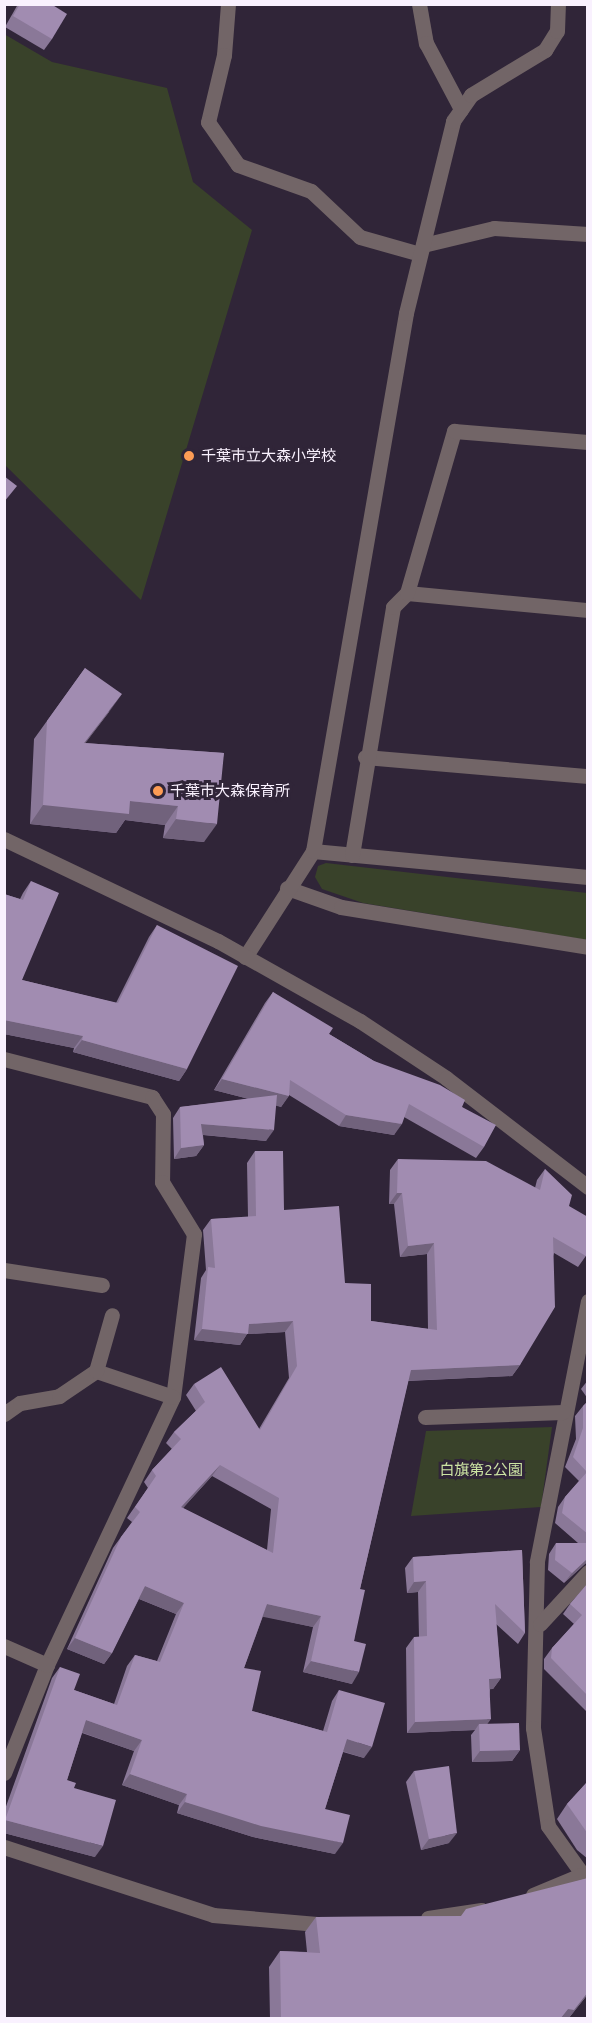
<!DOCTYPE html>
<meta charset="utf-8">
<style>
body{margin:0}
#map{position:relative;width:592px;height:2023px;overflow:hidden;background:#302538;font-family:Ubuntu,"Noto Sans JP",sans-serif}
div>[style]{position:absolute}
.green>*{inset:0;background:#39422a}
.minor>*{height:15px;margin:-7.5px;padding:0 7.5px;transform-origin:7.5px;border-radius:7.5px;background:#726567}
.tertiary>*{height:15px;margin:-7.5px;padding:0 7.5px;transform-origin:7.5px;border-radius:7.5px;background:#726567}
.wall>*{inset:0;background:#8a7898}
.shaded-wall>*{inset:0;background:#71627c}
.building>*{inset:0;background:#a18cb1}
.dots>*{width:16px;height:16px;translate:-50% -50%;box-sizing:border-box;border:3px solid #302538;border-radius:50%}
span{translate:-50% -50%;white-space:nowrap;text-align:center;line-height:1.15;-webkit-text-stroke:6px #302538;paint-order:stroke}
.poi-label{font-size:15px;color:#f9f1fe}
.left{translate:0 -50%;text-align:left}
.park-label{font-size:15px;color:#cce4a3}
.frame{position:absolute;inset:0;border:6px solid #f9f1fe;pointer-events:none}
</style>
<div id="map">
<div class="green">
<i style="clip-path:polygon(4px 34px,52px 62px,167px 88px,193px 182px,252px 230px,141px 600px,5px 465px)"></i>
<i style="clip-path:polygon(326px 863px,587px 893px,587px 940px,363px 903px,322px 889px,315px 877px,318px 866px)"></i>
<i style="clip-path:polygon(552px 1427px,541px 1507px,411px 1516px,426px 1431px)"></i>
</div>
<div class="minor">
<i style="left:228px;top:4px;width:51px;rotate:94.5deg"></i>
<i style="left:224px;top:55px;width:69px;rotate:103.4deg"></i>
<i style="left:208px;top:122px;width:52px;rotate:55.1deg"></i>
<i style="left:238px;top:165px;width:77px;rotate:19.6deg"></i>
<i style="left:311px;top:191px;width:67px;rotate:43.2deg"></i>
<i style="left:360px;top:237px;width:62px;rotate:15.8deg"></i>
<i style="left:419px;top:4px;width:40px;rotate:80deg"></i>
<i style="left:426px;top:43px;width:75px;rotate:62.1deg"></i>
<i style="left:423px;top:245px;width:73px;rotate:-13.5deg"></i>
<i style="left:494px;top:228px;width:94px;rotate:3.7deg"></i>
<i style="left:407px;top:593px;width:182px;rotate:5.4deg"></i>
<i style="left:365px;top:757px;width:224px;rotate:4.9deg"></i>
<i style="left:313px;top:851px;width:276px;rotate:5.4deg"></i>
<i style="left:352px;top:855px;width:251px;rotate:-80.6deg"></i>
<i style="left:393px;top:607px;width:20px;rotate:-45deg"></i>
<i style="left:407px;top:593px;width:169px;rotate:-73.8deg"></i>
<i style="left:454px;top:431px;width:134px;rotate:4.7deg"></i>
<i style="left:287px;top:888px;width:57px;rotate:19.4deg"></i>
<i style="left:341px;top:907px;width:250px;rotate:9.2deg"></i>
<i style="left:245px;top:957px;width:126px;rotate:-57.3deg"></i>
<i style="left:313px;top:851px;width:546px;rotate:-80.19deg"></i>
<i style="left:406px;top:313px;width:198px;rotate:-76.2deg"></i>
<i style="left:453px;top:121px;width:32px;rotate:-55deg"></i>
<i style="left:471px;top:95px;width:87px;rotate:-31.3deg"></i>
<i style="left:545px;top:50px;width:22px;rotate:-58deg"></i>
<i style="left:557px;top:31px;width:27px;rotate:-88deg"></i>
<i style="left:4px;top:1059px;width:153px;rotate:14.4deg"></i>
<i style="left:152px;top:1097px;width:20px;rotate:57deg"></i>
<i style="left:163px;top:1114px;width:68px;rotate:90.8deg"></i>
<i style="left:162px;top:1182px;width:61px;rotate:58.4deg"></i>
<i style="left:194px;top:1234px;width:164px;rotate:97.3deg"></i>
<i style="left:173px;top:1397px;width:296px;rotate:115.2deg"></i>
<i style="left:47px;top:1665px;width:116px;rotate:111.7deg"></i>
<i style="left:4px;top:1270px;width:99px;rotate:8.7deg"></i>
<i style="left:588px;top:1301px;width:266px;rotate:101.1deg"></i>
<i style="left:537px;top:1562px;width:166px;rotate:91.4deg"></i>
<i style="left:533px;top:1728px;width:99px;rotate:81.3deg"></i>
<i style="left:548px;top:1826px;width:69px;rotate:54.5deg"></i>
<i style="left:96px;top:1371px;width:81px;rotate:18.7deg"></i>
<i style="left:4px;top:1414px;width:19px;rotate:-35deg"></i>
<i style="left:20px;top:1403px;width:40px;rotate:-10deg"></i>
<i style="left:59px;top:1396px;width:45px;rotate:-34deg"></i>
<i style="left:96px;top:1371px;width:58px;rotate:-74.1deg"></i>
<i style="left:425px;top:1417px;width:138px;rotate:-2.1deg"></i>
<i style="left:540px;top:1624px;width:71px;rotate:-47.3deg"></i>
<i style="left:4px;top:1646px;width:47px;rotate:23.8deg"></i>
<i style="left:4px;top:1847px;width:220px;rotate:18deg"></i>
<i style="left:213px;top:1915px;width:116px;rotate:4.9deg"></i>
<i style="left:533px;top:1895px;width:52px;rotate:-22.6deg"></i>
<i style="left:428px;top:1918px;width:54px;rotate:-8.6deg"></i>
</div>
<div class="tertiary">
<i style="left:4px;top:839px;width:237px;rotate:25.5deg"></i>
<i style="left:218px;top:941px;width:163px;rotate:29.4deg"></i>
<i style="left:360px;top:1021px;width:103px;rotate:33.5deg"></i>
<i style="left:446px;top:1078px;width:179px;rotate:37.5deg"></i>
</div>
<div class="wall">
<i style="clip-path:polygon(18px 4px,51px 4px,52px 39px,44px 50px,5px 27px)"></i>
<i style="clip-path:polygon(85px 668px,109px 712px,85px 743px,224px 753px,204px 842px,163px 838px,165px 825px,125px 820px,116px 833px,30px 824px,34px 739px)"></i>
<i style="clip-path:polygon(31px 881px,22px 980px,116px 1003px,149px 937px,157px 925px,187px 1069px,179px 1081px,73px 1052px,74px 1048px,4px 1034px,4px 894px,20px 899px,23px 893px)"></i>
<i style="clip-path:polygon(273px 992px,329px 1034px,374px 1061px,462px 1107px,484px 1147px,476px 1158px,404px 1117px,394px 1135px,339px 1126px,289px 1095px,281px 1107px,276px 1105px,266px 1141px,203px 1135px,204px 1145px,196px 1156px,174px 1159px,173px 1118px,180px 1107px,249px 1099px,214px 1090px,265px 1003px)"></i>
<i style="clip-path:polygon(evenodd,255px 1151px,284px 1210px,345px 1283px,371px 1321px,428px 1329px,427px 1254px,400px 1257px,394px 1204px,389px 1204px,390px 1170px,398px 1159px,535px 1188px,537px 1180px,545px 1169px,569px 1206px,588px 1253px,578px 1267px,554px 1253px,520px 1365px,512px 1376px,408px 1381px,360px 1589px,354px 1641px,352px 1684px,303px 1672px,313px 1627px,263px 1616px,244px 1668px,252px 1711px,323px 1731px,332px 1701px,339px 1690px,364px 1758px,343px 1752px,325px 1809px,335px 1854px,253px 1837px,177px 1813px,179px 1805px,122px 1785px,134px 1751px,82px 1733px,67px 1780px,95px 1857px,4px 1833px,4px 1812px,52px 1678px,60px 1667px,74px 1690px,114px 1704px,127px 1666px,135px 1655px,157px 1661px,176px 1614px,139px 1599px,112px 1653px,104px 1664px,67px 1649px,113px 1548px,132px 1522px,127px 1518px,148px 1488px,144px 1482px,152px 1470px,172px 1449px,166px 1443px,174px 1432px,196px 1411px,186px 1395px,194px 1384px,259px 1429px,289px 1378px,285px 1332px,247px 1334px,240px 1345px,194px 1340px,201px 1278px,206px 1270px,203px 1230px,211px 1219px,248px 1217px,247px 1163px,255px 1151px,212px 1476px,271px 1509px,267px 1550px,183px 1508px,212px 1476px)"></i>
<i style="clip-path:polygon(588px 1380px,588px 1399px,581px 1389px)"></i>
<i style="clip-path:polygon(588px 1401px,588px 1563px,586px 1563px,564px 1583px,548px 1570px,549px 1554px,556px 1543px,578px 1543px,555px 1523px,558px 1507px,565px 1497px,579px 1481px,565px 1467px,576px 1439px,575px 1416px,583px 1406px)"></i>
<i style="clip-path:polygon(522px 1550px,525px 1633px,518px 1644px,496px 1624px,501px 1678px,493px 1689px,490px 1689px,487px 1724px,520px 1750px,512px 1761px,472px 1762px,471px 1735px,475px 1730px,407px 1733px,406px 1648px,414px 1637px,419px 1637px,418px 1592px,407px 1593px,405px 1568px,413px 1557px)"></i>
<i style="clip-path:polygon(588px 1583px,588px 1713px,544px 1669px,544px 1659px,552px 1648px,574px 1624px,563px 1614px,570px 1604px)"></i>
<i style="clip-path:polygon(414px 1771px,449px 1843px,421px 1850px,406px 1782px)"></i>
<i style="clip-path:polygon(588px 1781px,588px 1859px,577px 1850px,557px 1819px,567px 1804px)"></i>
<i style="clip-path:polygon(588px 1878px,588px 1994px,568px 2019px,270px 2019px,269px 1967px,280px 1951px,307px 1952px,305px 1932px,316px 1917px,461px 1916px)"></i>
</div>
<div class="shaded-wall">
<i style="clip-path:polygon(122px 694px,109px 712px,71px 762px,84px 743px)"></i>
<i style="clip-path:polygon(130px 801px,178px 806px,165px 825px,125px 820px,116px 833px,30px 824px,43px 805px)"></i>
<i style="clip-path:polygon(176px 819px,217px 824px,204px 842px,163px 838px)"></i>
<i style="clip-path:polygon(4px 1020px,83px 1036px,74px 1048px,4px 1034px)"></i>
<i style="clip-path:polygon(82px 1040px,187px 1069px,179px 1081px,73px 1052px)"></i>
<i style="clip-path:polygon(222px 1079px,289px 1096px,281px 1107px,214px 1090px)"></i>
<i style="clip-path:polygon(346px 1115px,402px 1124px,394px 1135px,339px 1126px)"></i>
<i style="clip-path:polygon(201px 1124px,274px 1130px,266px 1141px,194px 1134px)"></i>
<i style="clip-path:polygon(204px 1145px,196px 1156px,174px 1159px,181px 1148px)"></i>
<i style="clip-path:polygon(397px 1193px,402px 1193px,394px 1204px,389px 1204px)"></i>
<i style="clip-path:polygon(434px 1243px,427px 1254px,400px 1257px,408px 1246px)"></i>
<i style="clip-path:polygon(293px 1321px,285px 1332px,247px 1334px,240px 1345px,194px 1340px,202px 1329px,249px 1324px)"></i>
<i style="clip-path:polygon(520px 1365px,512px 1376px,403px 1381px,411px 1370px)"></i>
<i style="clip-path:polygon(220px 1465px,212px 1476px,173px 1519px,181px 1507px)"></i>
<i style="clip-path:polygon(588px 1558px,588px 1563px,586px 1563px,564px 1583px,572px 1573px)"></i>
<i style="clip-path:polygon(426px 1581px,418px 1592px,407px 1593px,414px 1582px)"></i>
<i style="clip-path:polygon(145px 1586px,184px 1603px,176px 1614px,137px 1598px)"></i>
<i style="clip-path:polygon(267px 1604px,321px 1616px,313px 1627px,259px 1616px)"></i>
<i style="clip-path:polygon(75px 1638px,112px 1653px,104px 1664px,67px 1649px)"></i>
<i style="clip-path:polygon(311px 1661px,359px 1672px,352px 1684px,303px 1672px)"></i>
<i style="clip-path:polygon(501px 1678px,493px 1689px,482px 1690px,489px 1679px)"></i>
<i style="clip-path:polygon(491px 1719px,483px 1730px,479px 1724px,475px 1730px,407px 1733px,415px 1722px)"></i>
<i style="clip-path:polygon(86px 1720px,142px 1740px,134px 1751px,78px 1731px)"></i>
<i style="clip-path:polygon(347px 1739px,372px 1747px,364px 1758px,339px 1750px)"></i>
<i style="clip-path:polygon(520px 1750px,512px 1761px,472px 1762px,480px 1751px)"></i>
<i style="clip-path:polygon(130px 1774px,187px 1794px,179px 1805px,122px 1785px)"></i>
<i style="clip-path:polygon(185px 1802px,343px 1843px,335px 1854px,253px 1837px,177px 1813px)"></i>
<i style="clip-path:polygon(5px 1820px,103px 1846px,95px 1857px,4px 1833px,4px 1821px)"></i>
<i style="clip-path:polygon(457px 1833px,449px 1843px,421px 1850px,429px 1839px)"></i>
<i style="clip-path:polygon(588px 1992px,588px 1994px,568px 2019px,560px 2019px,568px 2009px)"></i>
</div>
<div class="building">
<i style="clip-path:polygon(20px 4px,51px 4px,67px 14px,52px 39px,13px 16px)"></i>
<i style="clip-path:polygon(4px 476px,17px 486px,4px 502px)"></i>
<i style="clip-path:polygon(85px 668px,122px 694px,84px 743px,224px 753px,217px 824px,176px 819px,178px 806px,130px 801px,129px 814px,43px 805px,47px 721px)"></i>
<i style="clip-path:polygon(31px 881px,59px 893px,22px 980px,118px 1003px,157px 925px,238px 966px,187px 1069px,82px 1040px,83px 1036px,4px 1020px,4px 894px,23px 900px)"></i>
<i style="clip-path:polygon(273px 992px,333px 1028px,329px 1034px,374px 1061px,440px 1085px,465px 1100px,462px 1107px,496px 1125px,484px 1147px,409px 1104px,402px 1124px,346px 1115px,290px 1080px,289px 1096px,222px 1079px)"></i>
<i style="clip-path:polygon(277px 1095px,274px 1130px,201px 1124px,204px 1145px,181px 1148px,180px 1107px)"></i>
<i style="clip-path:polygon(evenodd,255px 1151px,283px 1151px,284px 1210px,339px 1206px,345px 1283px,371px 1284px,371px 1321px,437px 1330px,434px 1243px,408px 1246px,402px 1193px,397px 1193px,398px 1159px,486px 1161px,540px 1190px,545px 1169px,572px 1195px,569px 1206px,588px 1217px,588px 1253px,586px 1256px,553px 1237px,555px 1307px,520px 1365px,411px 1370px,360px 1589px,365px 1590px,354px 1641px,366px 1644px,359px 1672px,311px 1661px,321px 1616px,267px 1604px,244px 1668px,261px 1671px,252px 1711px,327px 1732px,339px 1690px,385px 1703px,372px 1747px,347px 1739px,325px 1809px,350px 1815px,343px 1843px,261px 1826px,185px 1802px,187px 1794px,130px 1774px,142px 1740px,86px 1720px,67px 1780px,76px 1783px,74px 1788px,116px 1800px,103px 1846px,5px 1820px,60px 1667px,80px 1674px,74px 1690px,117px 1705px,135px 1655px,160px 1662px,184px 1603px,145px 1586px,112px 1653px,75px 1638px,121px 1537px,140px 1512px,135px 1507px,156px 1476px,152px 1470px,181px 1439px,174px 1432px,205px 1402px,194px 1384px,221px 1367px,260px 1430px,297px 1366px,293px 1321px,249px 1324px,248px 1334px,202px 1329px,208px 1267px,215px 1268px,211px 1219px,256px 1216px,255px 1151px,220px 1465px,279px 1498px,273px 1553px,181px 1507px,220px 1465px)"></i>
<i style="clip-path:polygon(588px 1401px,588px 1534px,562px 1513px,565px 1497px,587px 1472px,573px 1457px,583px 1428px,583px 1406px)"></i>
<i style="clip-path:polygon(556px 1543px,588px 1543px,588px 1558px,572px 1573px,555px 1560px)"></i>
<i style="clip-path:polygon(522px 1550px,525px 1633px,495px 1604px,501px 1678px,489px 1679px,491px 1719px,415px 1722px,414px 1637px,427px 1636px,426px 1581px,414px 1582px,413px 1557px)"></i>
<i style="clip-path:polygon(588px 1583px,588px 1696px,551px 1658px,552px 1648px,582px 1615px,570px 1604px)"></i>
<i style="clip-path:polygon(519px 1723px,520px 1750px,480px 1751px,479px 1724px)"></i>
<i style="clip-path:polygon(449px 1766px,457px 1833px,429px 1839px,414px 1771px)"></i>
<i style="clip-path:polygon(588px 1781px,588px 1834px,567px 1804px)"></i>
<i style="clip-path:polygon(588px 1878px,588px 1992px,574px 2010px,568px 2009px,560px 2019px,281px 2019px,280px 1951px,320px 1953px,316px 1917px,461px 1916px,466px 1909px)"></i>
</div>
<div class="dots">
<i style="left:189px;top:456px;background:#fd9c55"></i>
<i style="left:158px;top:791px;background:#fd9c55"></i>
</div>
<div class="poi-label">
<span class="left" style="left:201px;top:456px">千葉市立大森小学校</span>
<span class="left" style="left:170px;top:791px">千葉市大森保育所</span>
</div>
<div class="park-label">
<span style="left:481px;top:1470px">白旗第2公園</span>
</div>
<div class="frame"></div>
</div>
